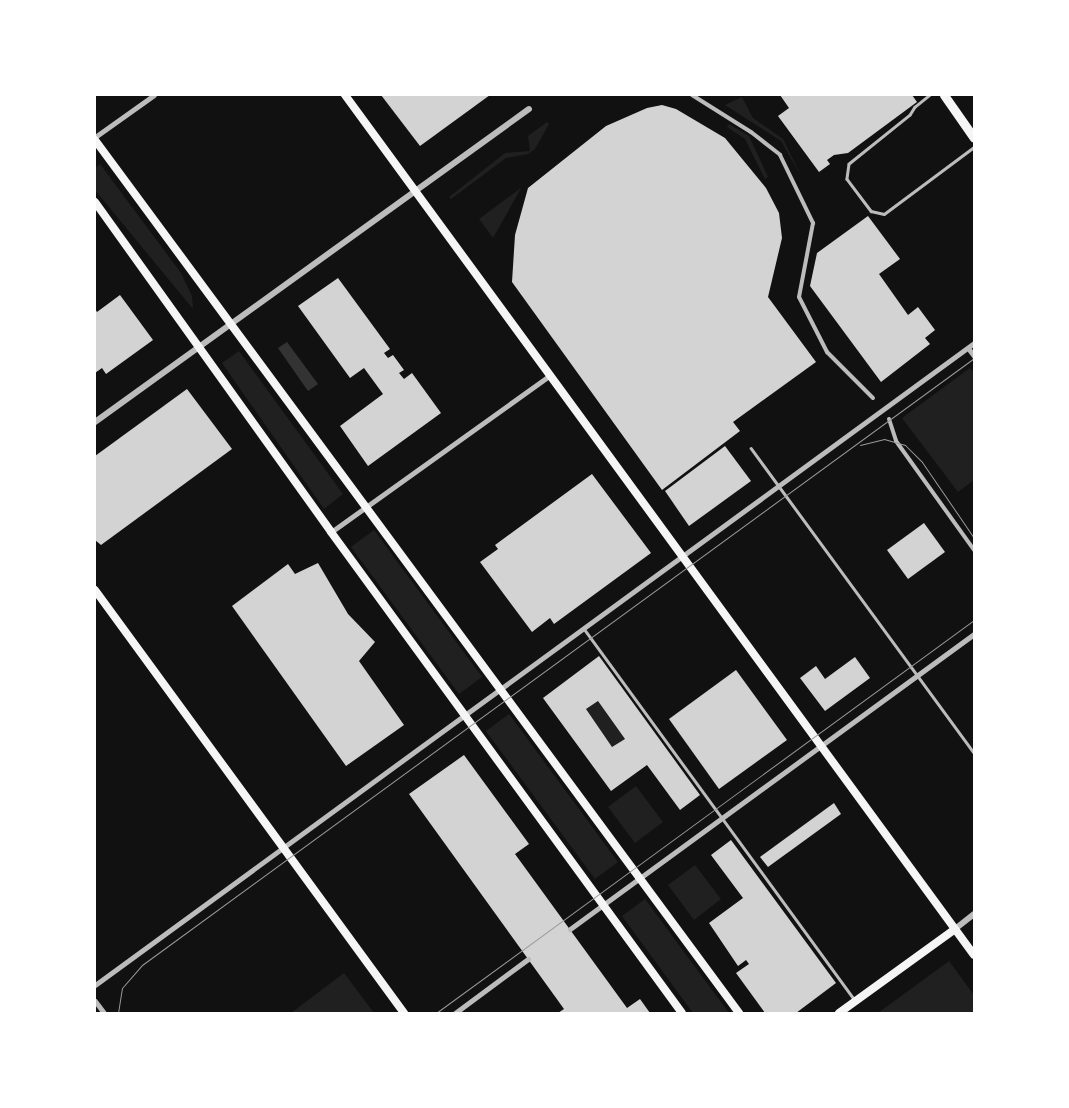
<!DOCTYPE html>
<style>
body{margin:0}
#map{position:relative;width:1069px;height:1108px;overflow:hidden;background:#111;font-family:Lato,sans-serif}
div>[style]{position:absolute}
.green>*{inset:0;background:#202020}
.water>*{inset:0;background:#333}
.building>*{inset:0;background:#d3d3d3}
.service>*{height:2.5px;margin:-1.25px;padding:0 1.25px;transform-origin:1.25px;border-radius:1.25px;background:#bcbcbc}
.pedestrian>*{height:4px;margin:-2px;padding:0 2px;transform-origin:2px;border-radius:2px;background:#bcbcbc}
.minor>*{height:5px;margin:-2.5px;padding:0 2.5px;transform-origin:2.5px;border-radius:2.5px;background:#bcbcbc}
.tertiary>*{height:6px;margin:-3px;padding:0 3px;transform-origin:3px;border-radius:3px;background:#bcbcbc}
.secondary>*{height:8px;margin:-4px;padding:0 4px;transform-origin:4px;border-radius:4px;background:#f5f5f5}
.primary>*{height:9px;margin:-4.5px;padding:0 4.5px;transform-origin:4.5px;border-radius:4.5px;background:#f5f5f5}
.tram>*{height:1px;margin:-0.5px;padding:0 0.5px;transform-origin:0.5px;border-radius:0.5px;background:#9a9a9a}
span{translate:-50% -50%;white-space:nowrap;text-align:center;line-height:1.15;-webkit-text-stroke:5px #fff;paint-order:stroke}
.frame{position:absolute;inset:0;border:96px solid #fff;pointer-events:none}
</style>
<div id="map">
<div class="green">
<i style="clip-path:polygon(742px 97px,753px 118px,783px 139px,802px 178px,781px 141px,725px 105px)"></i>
<i style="clip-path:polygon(547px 122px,549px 124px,535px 149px,528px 154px,506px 158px,451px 199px,449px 197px,505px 153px,530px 151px,528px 136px)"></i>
<i style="clip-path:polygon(729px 124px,749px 136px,768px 177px,765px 179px,745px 139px,727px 127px)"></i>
<i style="clip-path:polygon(100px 164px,181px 273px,192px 296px,193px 309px,95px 190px,95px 168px)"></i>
<i style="clip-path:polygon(521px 188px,493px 238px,479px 219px)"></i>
<i style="clip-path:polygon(239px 351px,343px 494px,324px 509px,222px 363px)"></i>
<i style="clip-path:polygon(970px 368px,974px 373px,974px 480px,958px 492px,902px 418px)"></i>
<i style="clip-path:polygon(374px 530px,482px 677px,459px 694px,351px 547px)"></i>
<i style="clip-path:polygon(598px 701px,625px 739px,612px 747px,586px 709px)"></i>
<i style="clip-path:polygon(509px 714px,618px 862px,595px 879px,486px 731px)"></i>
<i style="clip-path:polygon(636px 786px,663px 822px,635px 843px,608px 807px)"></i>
<i style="clip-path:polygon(695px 865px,721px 899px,694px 920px,668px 885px)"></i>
<i style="clip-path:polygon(645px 899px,729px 1013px,693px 1013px,622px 916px)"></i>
<i style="clip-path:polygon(949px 961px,974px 995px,974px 1013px,878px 1013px)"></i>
<i style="clip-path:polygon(344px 973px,374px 1013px,291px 1013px)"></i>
</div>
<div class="water">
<i style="clip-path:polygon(287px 342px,318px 384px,308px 391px,278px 348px)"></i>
</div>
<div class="building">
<i style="clip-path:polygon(381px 95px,490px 95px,420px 146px)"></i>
<i style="clip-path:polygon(780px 95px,912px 95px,917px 102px,848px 153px,834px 155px,827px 160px,830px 164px,819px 172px,778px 116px,789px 108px)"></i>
<i style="clip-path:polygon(662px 105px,676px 109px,725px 138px,766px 188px,779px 213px,782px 238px,768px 297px,816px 362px,733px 422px,740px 431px,662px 490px,512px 282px,515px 235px,528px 188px,606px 126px,647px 108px)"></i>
<i style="clip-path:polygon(868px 216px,900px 259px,879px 274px,908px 315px,918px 307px,935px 330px,925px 338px,930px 344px,881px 382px,810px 286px,817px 253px)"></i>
<i style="clip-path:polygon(338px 278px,390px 349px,384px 353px,388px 358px,393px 355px,404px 370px,399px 373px,404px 379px,412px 373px,441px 413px,368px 466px,340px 426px,383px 394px,364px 368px,350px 378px,298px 306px)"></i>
<i style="clip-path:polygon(120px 295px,153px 340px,106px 374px,102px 368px,95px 373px,95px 309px,97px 312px)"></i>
<i style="clip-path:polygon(187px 389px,232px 449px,101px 545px,95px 540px,95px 456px)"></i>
<i style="clip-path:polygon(725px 446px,751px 481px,689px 526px,665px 491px)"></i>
<i style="clip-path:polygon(592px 474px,651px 553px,554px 624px,550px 618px,532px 632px,480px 562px,498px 549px,495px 545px)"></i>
<i style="clip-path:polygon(924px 523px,945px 552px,908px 579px,887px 550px)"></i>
<i style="clip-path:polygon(318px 563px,348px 614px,375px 642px,359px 661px,404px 725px,346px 766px,232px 606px,288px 564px,295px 574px)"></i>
<i style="clip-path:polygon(evenodd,599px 656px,700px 795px,680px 810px,647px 765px,611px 791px,543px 698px,599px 656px,598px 701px,625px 739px,612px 747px,586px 709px,598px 701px)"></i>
<i style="clip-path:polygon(855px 657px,870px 678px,825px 711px,800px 678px,816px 666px,825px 679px)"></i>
<i style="clip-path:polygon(736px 670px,787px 740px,719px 789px,669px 719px)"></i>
<i style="clip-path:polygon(464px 755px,529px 844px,515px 854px,627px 1008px,640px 999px,650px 1013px,558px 1013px,564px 1009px,409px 794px)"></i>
<i style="clip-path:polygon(834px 803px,841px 814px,768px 867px,760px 857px)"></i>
<i style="clip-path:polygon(731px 840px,836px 983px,796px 1013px,765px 1013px,736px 973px,749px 964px,746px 960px,738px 966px,709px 923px,743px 898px,711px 855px)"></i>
</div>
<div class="service">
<i style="left:930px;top:95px;width:19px;rotate:141deg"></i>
<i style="left:915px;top:107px;width:9px;rotate:122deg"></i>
<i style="left:910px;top:115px;width:78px;rotate:141.2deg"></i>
<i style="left:849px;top:164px;width:15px;rotate:98deg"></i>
<i style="left:847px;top:179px;width:40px;rotate:53deg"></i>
<i style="left:871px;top:211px;width:13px;rotate:13deg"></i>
<i style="left:884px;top:214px;width:112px;rotate:-36.7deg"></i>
<i style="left:751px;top:448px;width:378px;rotate:53.8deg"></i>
<i style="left:585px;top:630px;width:458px;rotate:53.9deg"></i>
</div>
<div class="pedestrian">
<i style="left:692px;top:95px;width:70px;rotate:32.1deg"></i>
<i style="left:751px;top:132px;width:37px;rotate:38deg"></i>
<i style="left:780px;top:155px;width:76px;rotate:64.1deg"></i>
<i style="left:813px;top:223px;width:75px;rotate:100.7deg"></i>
<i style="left:799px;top:297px;width:62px;rotate:63deg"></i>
<i style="left:827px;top:352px;width:65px;rotate:45deg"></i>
<i style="left:889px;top:419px;width:23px;rotate:72deg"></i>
<i style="left:896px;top:441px;width:134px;rotate:54.4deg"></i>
</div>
<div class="minor">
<i style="left:95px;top:137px;width:72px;rotate:-35.4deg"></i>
<i style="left:968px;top:348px;width:10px;rotate:53deg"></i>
<i style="left:331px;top:532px;width:268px;rotate:-35.6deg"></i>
<i style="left:570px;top:929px;width:500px;rotate:-36.14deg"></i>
<i style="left:95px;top:985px;width:1088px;rotate:-36.14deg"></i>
<i style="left:95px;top:1001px;width:15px;rotate:53deg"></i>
<i style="left:455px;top:1013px;width:91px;rotate:-36.5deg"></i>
</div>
<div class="tertiary">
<i style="left:95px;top:422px;width:535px;rotate:-35.8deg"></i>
<i style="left:955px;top:929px;width:24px;rotate:-38deg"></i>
</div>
<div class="secondary">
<i style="left:345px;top:95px;width:1065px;rotate:53.82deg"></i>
<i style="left:95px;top:140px;width:1085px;rotate:53.58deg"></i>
<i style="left:95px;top:202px;width:406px;rotate:54.4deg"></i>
<i style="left:331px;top:532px;width:595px;rotate:53.88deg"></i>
<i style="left:95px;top:590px;width:524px;rotate:53.85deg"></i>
<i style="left:839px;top:1013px;width:143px;rotate:-35.9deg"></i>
</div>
<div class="primary">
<i style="left:944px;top:95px;width:52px;rotate:55.1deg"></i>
</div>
<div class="tram">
<i style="left:860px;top:445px;width:25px;rotate:-14deg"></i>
<i style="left:884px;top:439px;width:22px;rotate:16deg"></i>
<i style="left:905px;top:445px;width:24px;rotate:45deg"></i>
<i style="left:922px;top:462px;width:92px;rotate:55.6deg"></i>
<i style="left:118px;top:1013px;width:25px;rotate:-81deg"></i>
<i style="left:122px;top:988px;width:30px;rotate:-49deg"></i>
<i style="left:142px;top:965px;width:1030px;rotate:-36.11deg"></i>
<i style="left:436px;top:1013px;width:666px;rotate:-36.15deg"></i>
</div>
<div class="frame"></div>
</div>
